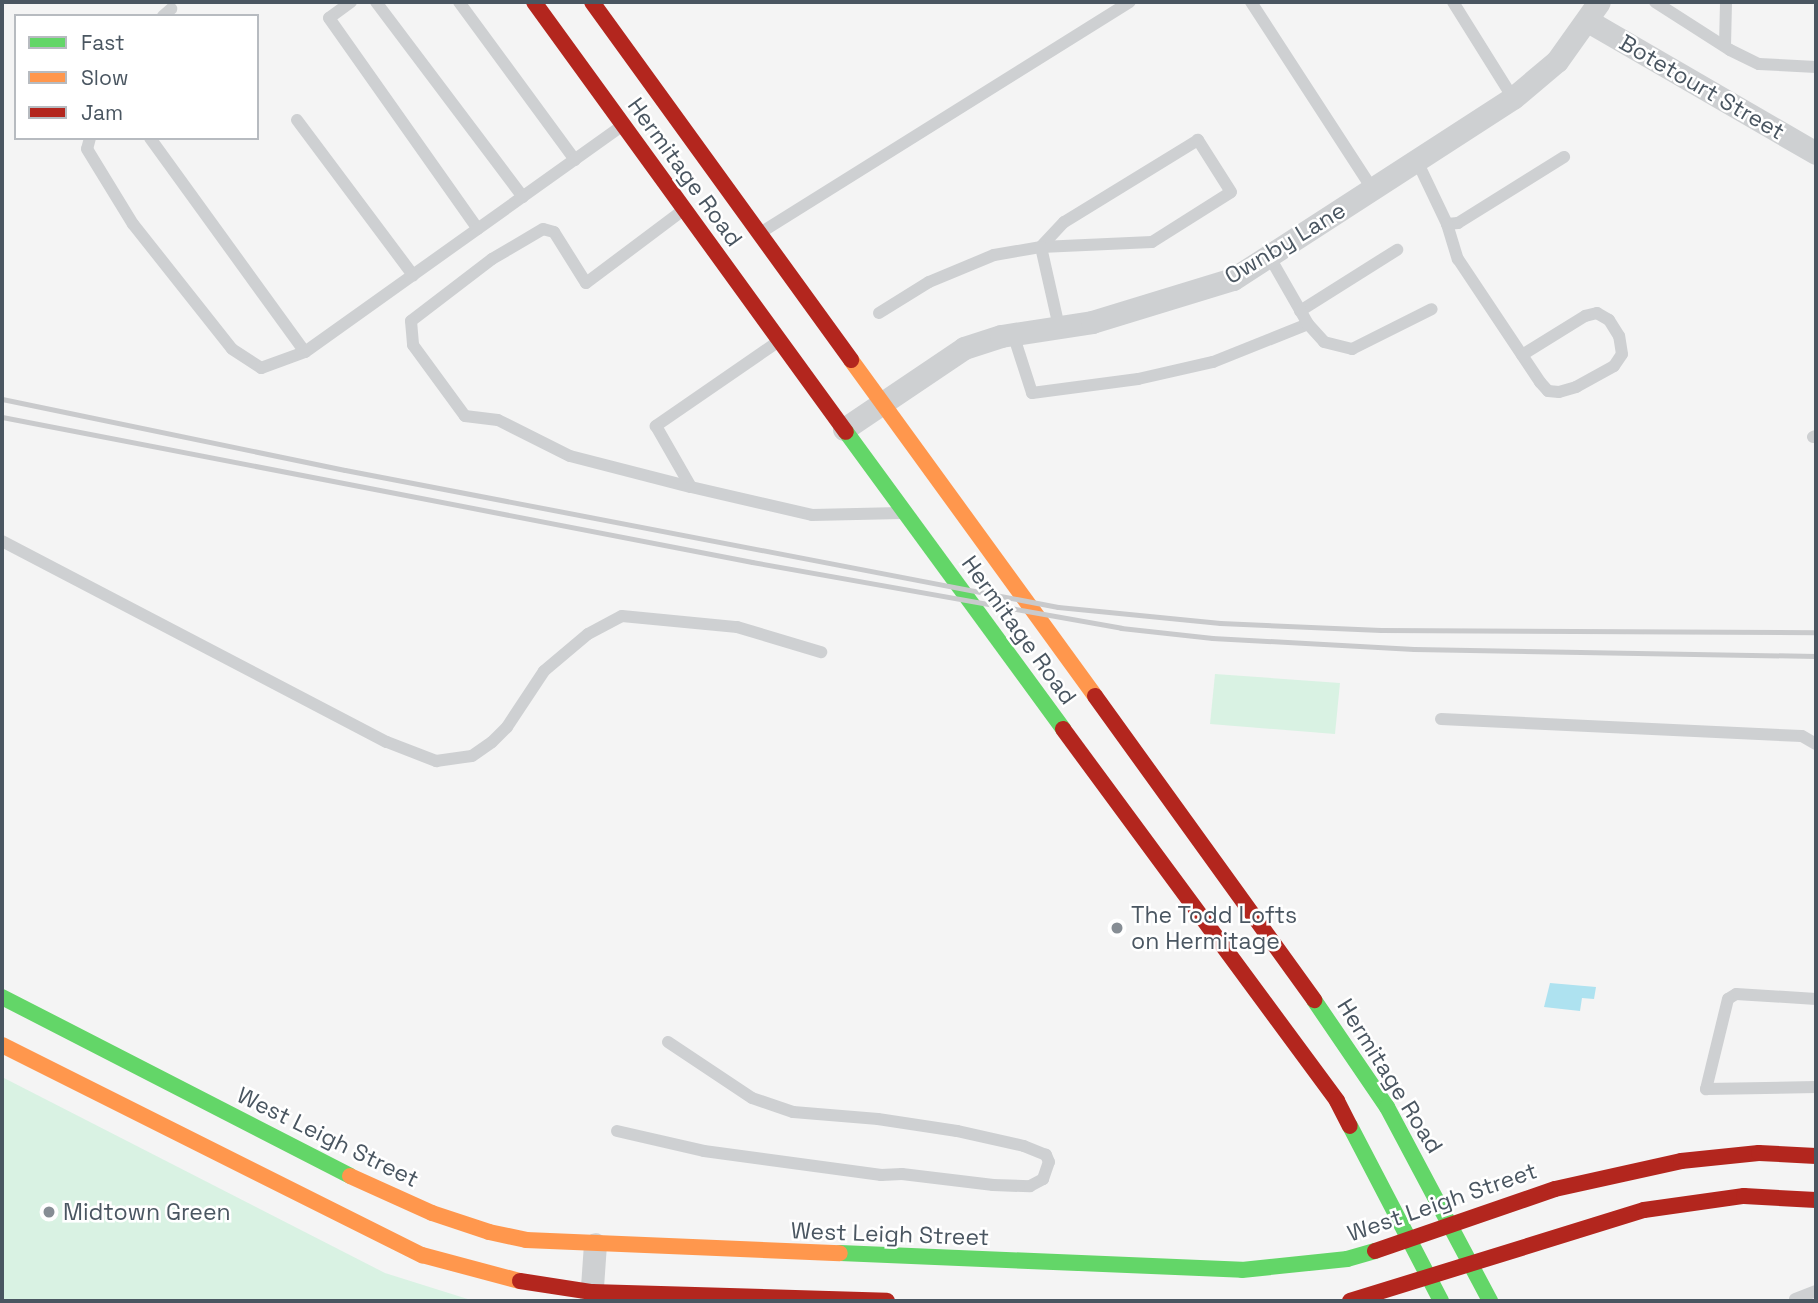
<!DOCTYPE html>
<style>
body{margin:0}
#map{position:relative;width:1818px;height:1303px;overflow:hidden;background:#f4f4f4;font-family:"Space Grotesk",sans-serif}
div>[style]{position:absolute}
.green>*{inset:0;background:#d9f2e3}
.water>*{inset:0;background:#aee2f0}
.lane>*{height:12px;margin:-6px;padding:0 6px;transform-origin:6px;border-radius:6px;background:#ced0d2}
.street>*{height:23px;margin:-11.5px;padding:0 11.5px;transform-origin:11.5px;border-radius:11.5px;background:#ced0d2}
.fast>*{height:16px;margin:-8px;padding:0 8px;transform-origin:8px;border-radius:8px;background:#63d668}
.slow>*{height:16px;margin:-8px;padding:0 8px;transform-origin:8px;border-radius:8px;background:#ff974d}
.jam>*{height:16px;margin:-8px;padding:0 8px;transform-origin:8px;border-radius:8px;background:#b3261e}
.rail>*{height:5px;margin:-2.5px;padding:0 2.5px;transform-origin:2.5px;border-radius:2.5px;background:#c9cacc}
.dots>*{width:19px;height:19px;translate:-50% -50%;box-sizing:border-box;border:4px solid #fff;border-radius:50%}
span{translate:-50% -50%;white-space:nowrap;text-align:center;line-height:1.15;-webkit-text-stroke:5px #fff;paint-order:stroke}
.street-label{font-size:23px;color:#4a5661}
.poi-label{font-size:23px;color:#4a5661}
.left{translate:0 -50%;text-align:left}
.frame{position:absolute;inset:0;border:4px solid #4a5661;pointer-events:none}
.legend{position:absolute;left:14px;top:14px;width:245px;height:126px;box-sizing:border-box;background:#fff;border:2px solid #b7bbc0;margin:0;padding:9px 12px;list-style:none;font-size:21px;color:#4a5661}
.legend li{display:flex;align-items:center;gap:14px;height:35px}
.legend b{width:35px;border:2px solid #b7bbc0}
</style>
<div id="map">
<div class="green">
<i style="clip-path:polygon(1215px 674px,1340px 683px,1335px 734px,1210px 724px)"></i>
<i style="clip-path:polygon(2px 1077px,385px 1273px,474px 1301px,2px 1301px)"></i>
</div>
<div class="water">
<i style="clip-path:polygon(1550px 983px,1596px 987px,1594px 999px,1582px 998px,1580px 1011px,1544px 1007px)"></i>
</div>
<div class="lane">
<i style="left:351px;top:2px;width:27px;rotate:144deg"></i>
<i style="left:329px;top:18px;width:258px;rotate:54.8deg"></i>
<i style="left:376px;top:2px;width:244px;rotate:53deg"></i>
<i style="left:459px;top:2px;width:196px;rotate:53.7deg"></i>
<i style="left:1251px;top:2px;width:224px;rotate:57deg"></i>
<i style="left:1453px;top:2px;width:113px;rotate:58deg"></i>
<i style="left:1655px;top:2px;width:89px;rotate:32.6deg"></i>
<i style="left:1730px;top:50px;width:32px;rotate:26deg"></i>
<i style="left:1759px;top:64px;width:57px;rotate:3deg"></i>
<i style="left:163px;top:16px;width:11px;rotate:-41deg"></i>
<i style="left:1725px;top:46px;width:44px;rotate:-88.7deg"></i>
<i style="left:297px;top:120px;width:194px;rotate:53.2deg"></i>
<i style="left:90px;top:138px;width:11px;rotate:105deg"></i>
<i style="left:87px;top:149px;width:88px;rotate:58.5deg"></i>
<i style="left:133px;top:224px;width:159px;rotate:51.6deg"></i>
<i style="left:232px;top:349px;width:35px;rotate:33deg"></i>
<i style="left:261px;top:368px;width:47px;rotate:-20deg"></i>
<i style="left:150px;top:138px;width:264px;rotate:54.1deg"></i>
<i style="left:305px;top:352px;width:391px;rotate:-35.5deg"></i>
<i style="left:1417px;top:161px;width:70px;rotate:64.5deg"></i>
<i style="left:1447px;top:224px;width:11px;rotate:-5deg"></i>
<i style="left:1458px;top:223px;width:125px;rotate:-31.9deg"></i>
<i style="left:682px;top:211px;width:120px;rotate:143.1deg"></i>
<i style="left:586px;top:283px;width:60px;rotate:-122.1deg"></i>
<i style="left:554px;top:232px;width:11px;rotate:-165deg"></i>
<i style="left:543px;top:229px;width:59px;rotate:149.5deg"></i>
<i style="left:492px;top:259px;width:102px;rotate:142.6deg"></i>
<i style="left:411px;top:321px;width:24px;rotate:85deg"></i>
<i style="left:413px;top:345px;width:88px;rotate:53.8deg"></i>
<i style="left:465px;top:416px;width:33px;rotate:7deg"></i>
<i style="left:498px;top:420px;width:80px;rotate:26.6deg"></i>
<i style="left:570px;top:456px;width:125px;rotate:14.4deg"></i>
<i style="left:1447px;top:224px;width:37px;rotate:73deg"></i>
<i style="left:1458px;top:259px;width:148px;rotate:56.3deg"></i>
<i style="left:1540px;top:382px;width:12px;rotate:48deg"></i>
<i style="left:1548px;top:391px;width:11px;rotate:5deg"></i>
<i style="left:1559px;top:392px;width:18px;rotate:-16deg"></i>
<i style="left:1576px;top:387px;width:43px;rotate:-28.9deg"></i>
<i style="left:1614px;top:366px;width:14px;rotate:-56deg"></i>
<i style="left:1622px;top:354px;width:18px;rotate:-99deg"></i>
<i style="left:1619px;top:336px;width:19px;rotate:-122deg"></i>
<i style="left:1609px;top:320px;width:14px;rotate:-150deg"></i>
<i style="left:1597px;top:313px;width:12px;rotate:166deg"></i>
<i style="left:1585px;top:316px;width:74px;rotate:148.2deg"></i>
<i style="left:760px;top:233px;width:436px;rotate:-32deg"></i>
<i style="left:1300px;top:311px;width:115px;rotate:-32.2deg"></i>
<i style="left:879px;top:313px;width:59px;rotate:-31.8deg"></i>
<i style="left:929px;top:282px;width:70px;rotate:-22.6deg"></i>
<i style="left:994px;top:255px;width:48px;rotate:-9.7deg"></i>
<i style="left:1041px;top:247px;width:111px;rotate:-2.6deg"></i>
<i style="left:1152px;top:242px;width:93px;rotate:-32.3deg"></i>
<i style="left:1231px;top:192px;width:62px;rotate:-122.4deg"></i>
<i style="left:1198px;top:140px;width:157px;rotate:148.5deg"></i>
<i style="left:1064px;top:222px;width:34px;rotate:133deg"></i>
<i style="left:1041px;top:247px;width:82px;rotate:77.3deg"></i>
<i style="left:1308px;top:324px;width:24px;rotate:48deg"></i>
<i style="left:1324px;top:342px;width:29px;rotate:14deg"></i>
<i style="left:1352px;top:349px;width:89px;rotate:-26.6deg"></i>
<i style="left:1013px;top:334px;width:62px;rotate:72.1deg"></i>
<i style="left:1032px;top:393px;width:107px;rotate:-7.5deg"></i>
<i style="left:1138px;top:379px;width:77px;rotate:-12.8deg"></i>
<i style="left:1213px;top:362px;width:102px;rotate:-21.8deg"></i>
<i style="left:1308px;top:324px;width:78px;rotate:-119.8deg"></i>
<i style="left:779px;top:341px;width:150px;rotate:145.4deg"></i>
<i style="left:656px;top:426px;width:70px;rotate:60.2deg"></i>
<i style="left:691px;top:487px;width:124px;rotate:13deg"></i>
<i style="left:812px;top:515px;width:89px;rotate:-1.3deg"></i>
<i style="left:1813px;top:437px;width:3px;rotate:-18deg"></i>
<i style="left:2px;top:541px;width:434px;rotate:27.6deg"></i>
<i style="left:387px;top:742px;width:53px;rotate:21.2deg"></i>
<i style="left:436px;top:761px;width:36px;rotate:-8deg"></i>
<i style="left:472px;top:756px;width:24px;rotate:-35deg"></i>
<i style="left:492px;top:742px;width:21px;rotate:-45deg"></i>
<i style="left:507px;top:727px;width:67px;rotate:-56.5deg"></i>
<i style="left:544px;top:671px;width:57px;rotate:-40.1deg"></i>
<i style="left:588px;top:634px;width:38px;rotate:-28deg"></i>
<i style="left:622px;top:616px;width:116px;rotate:5.5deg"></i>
<i style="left:737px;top:627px;width:88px;rotate:16.6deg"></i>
<i style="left:1441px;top:719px;width:361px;rotate:2.7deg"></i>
<i style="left:1802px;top:736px;width:16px;rotate:30deg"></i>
<i style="left:1816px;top:999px;width:80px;rotate:-176.4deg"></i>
<i style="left:1736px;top:994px;width:9px;rotate:148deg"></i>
<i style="left:1728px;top:999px;width:93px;rotate:103.7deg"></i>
<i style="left:1706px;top:1089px;width:110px;rotate:-1deg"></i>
<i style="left:617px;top:1131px;width:89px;rotate:12.9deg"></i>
<i style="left:704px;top:1151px;width:179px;rotate:7.7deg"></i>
<i style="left:881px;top:1175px;width:21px;rotate:-3deg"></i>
<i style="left:902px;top:1174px;width:92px;rotate:6.9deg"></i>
<i style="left:993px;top:1185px;width:37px;rotate:2deg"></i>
<i style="left:1030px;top:1186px;width:15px;rotate:-28deg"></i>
<i style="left:1043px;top:1179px;width:18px;rotate:-71deg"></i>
<i style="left:1049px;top:1162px;width:8px;rotate:-113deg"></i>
<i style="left:1046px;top:1155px;width:24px;rotate:-158deg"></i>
<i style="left:1024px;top:1146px;width:69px;rotate:-167.4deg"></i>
<i style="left:957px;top:1131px;width:80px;rotate:-171.4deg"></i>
<i style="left:878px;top:1119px;width:85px;rotate:-175.3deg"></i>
<i style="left:793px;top:1112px;width:43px;rotate:-161.1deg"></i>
<i style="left:752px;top:1098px;width:101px;rotate:-146.3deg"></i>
<i style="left:1795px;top:1299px;width:22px;rotate:-21deg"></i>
</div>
<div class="street">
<i style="left:1588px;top:21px;width:263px;rotate:30.1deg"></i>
<i style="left:844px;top:429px;width:145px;rotate:-34deg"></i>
<i style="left:964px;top:348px;width:39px;rotate:-18deg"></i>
<i style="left:1001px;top:336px;width:92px;rotate:-8.7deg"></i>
<i style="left:1092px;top:322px;width:147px;rotate:-17deg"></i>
<i style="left:1233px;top:279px;width:333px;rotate:-32.9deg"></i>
<i style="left:1513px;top:98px;width:57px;rotate:-40.1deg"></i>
<i style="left:1557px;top:61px;width:72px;rotate:-54.6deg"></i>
<i style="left:591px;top:1301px;width:57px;rotate:-86deg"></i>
</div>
<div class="fast">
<i style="left:846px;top:432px;width:368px;rotate:53.8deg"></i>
<i style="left:2px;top:997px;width:391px;rotate:27.2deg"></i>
<i style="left:1314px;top:1000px;width:130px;rotate:55.7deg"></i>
<i style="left:1387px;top:1107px;width:220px;rotate:62deg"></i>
<i style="left:1350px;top:1126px;width:197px;rotate:62.5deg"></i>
<i style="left:840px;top:1253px;width:402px;rotate:2.4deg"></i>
<i style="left:1242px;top:1270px;width:106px;rotate:-6deg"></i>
<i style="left:1347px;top:1259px;width:29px;rotate:-16deg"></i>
</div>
<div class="slow">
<i style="left:851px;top:360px;width:415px;rotate:54deg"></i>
<i style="left:2px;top:1045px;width:470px;rotate:26.6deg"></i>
<i style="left:422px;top:1255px;width:101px;rotate:14.9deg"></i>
<i style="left:350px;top:1176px;width:90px;rotate:24.3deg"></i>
<i style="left:432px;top:1213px;width:60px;rotate:18.4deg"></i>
<i style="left:489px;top:1232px;width:38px;rotate:12deg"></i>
<i style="left:526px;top:1240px;width:314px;rotate:2.4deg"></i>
</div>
<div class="jam">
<i style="left:534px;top:2px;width:531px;rotate:54.04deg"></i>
<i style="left:592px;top:2px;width:442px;rotate:54.1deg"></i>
<i style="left:1095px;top:696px;width:375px;rotate:54.2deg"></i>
<i style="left:1063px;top:729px;width:462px;rotate:53.6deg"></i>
<i style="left:1337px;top:1101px;width:28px;rotate:63deg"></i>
<i style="left:1375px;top:1251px;width:190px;rotate:-19deg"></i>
<i style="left:1555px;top:1189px;width:129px;rotate:-12.5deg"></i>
<i style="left:1681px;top:1161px;width:78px;rotate:-5.9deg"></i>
<i style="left:1759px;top:1153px;width:57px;rotate:3deg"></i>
<i style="left:520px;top:1281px;width:73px;rotate:8.7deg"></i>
<i style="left:592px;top:1292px;width:295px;rotate:1.7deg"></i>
<i style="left:1350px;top:1301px;width:308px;rotate:-17.2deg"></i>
<i style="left:1644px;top:1210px;width:101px;rotate:-8deg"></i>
<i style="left:1744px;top:1196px;width:72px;rotate:3.2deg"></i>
</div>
<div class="rail">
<i style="left:2px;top:399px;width:350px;rotate:11.7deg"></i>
<i style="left:345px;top:470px;width:726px;rotate:10.88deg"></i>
<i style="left:1058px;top:607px;width:163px;rotate:5.6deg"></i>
<i style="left:1220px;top:623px;width:161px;rotate:2.5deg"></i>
<i style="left:1381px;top:630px;width:435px;rotate:0.3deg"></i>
<i style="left:2px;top:417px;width:764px;rotate:10.94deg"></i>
<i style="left:752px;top:562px;width:375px;rotate:10.1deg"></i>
<i style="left:1121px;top:628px;width:92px;rotate:6.3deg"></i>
<i style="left:1212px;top:638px;width:202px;rotate:3.1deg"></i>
<i style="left:1414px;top:649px;width:402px;rotate:1deg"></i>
</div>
<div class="dots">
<i style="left:1117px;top:928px;background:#868d94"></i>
<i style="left:49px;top:1212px;background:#868d94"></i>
</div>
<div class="street-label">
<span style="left:1702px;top:87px;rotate:30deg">Botetourt Street</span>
<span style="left:685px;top:172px;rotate:54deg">Hermitage Road</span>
<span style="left:1285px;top:243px;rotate:-31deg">Ownby Lane</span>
<span style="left:1019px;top:630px;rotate:54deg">Hermitage Road</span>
<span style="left:1390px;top:1076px;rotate:58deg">Hermitage Road</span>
<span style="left:328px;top:1137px;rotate:26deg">West Leigh Street</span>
<span style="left:1442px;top:1202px;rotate:-19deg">West Leigh Street</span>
<span style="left:890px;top:1234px;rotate:2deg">West Leigh Street</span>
</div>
<div class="poi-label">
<span class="left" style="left:1131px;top:928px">The Todd Lofts<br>on Hermitage</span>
<span class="left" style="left:63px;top:1212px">Midtown Green</span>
</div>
<div class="frame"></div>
<ul class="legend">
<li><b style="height:9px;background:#63d668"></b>Fast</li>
<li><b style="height:9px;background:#ff974d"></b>Slow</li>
<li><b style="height:9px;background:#b3261e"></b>Jam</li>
</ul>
</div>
